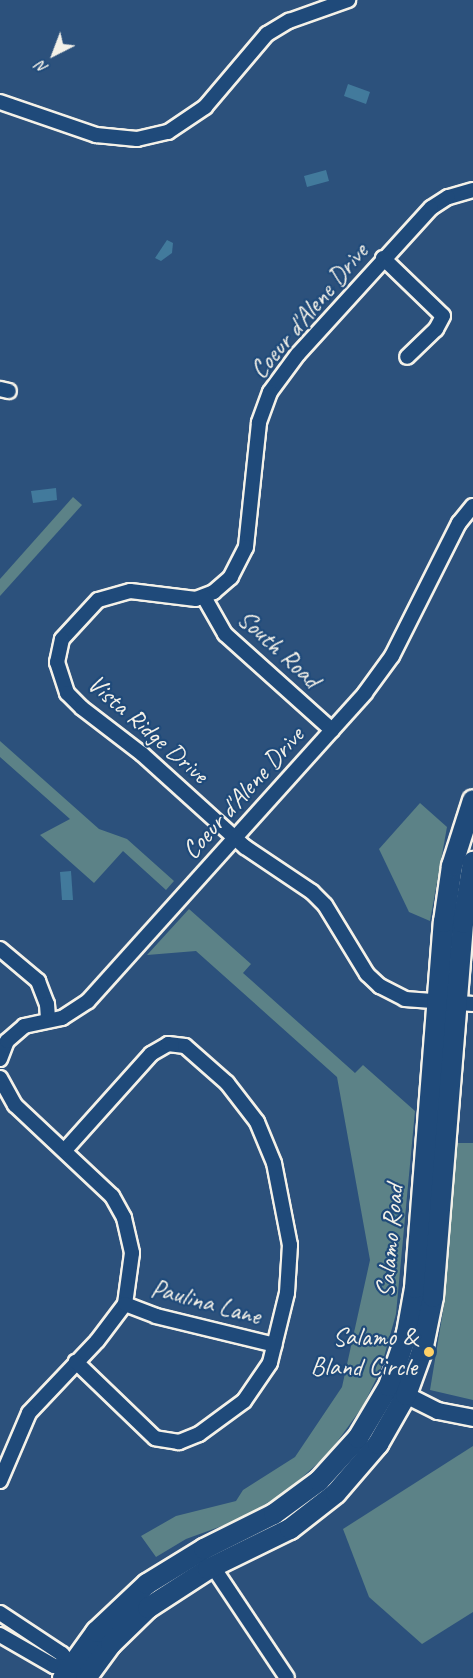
<!DOCTYPE html>
<style>
body{margin:0}
#map{position:relative;width:473px;height:1678px;overflow:hidden;background:#2c517c;font-family:Caveat,sans-serif}
div>[style]{position:absolute}
.green>*{inset:0;background:#5c8287}
.water>*{inset:0;background:#427a9c}
.roads{filter:drop-shadow(2px 0 #f4f1e8) drop-shadow(-2px 0 #f4f1e8) drop-shadow(0 2px #f4f1e8) drop-shadow(0 -2px #f4f1e8)}
.minor>*{height:14px;margin:-7px;padding:0 7px;transform-origin:7px;border-radius:7px;background:#1f4a7a}
.tertiary>*{height:16px;margin:-8px;padding:0 8px;transform-origin:8px;border-radius:8px;background:#1f4a7a}
.secondary>*{height:20px;margin:-10px;padding:0 10px;transform-origin:10px;border-radius:10px;background:#1f4a7a}
.dots>*{width:16px;height:16px;translate:-50% -50%;box-sizing:border-box;border:3px solid #1f4a7a;border-radius:50%}
span{translate:-50% -50%;white-space:nowrap;text-align:center;line-height:1.15;-webkit-text-stroke:4.5px #1f4a7a;paint-order:stroke}
.street-label{font-size:26px;color:#f4f1e8}
.poi-label{font-size:26px;color:#f4f1e8}
.right{translate:-100% -50%;text-align:right}
.north{position:absolute;left:24px;top:24px;width:60px;height:60px;-webkit-text-stroke:4px #1f4a7a;paint-order:stroke;rotate:222deg;font-size:16px;font-weight:700;line-height:24px;text-align:center;color:#f4f1e8}
.north::after{content:'';display:block;margin:auto;width:21px;height:27px;background:#f4f1e8;clip-path:polygon(50% 0,100% 100%,50% 72%,0 100%)}
</style>
<div id="map">
<div class="green">
<i style="clip-path:polygon(73px 497px,82px 505px,0 596px,0 579px)"></i>
<i style="clip-path:polygon(0 741px,99px 829px,127px 839px,174px 881px,166px 890px,123px 851px,94px 883px,40px 835px,70px 819px,0 757px)"></i>
<i style="clip-path:polygon(420px 803px,447px 827px,430px 921px,409px 912px,379px 849px)"></i>
<i style="clip-path:polygon(189px 909px,251px 964px,243px 973px,355px 1073px,363px 1065px,415px 1111px,396px 1314px,380px 1371px,363px 1406px,329px 1453px,287px 1491px,241px 1519px,186px 1539px,156px 1557px,141px 1536px,176px 1516px,236px 1501px,243px 1490px,295px 1457px,342px 1387px,370px 1260px,337px 1077px,196px 951px,147px 955px)"></i>
<i style="clip-path:polygon(457px 1143px,473px 1143px,473px 1400px,430px 1390px,444px 1305px)"></i>
<i style="clip-path:polygon(473px 1446px,473px 1612px,422px 1644px,369px 1597px,343px 1529px)"></i>
</div>
<div class="water">
<i style="clip-path:polygon(348px 84px,370px 92px,366px 104px,344px 96px)"></i>
<i style="clip-path:polygon(326px 170px,329px 181px,307px 187px,304px 176px)"></i>
<i style="clip-path:polygon(167px 240px,173px 243px,172px 253px,161px 261px,155px 258px)"></i>
<i style="clip-path:polygon(56px 488px,57px 500px,33px 503px,31px 491px)"></i>
<i style="clip-path:polygon(71px 871px,73px 900px,62px 900px,60px 872px)"></i>
</div>
<div class="roads">
<div class="minor">
<i style="left:0;top:102px;width:102px;rotate:19deg"></i>
<i style="left:96px;top:135px;width:41px;rotate:5.6deg"></i>
<i style="left:137px;top:139px;width:32px;rotate:-13deg"></i>
<i style="left:168px;top:132px;width:45px;rotate:-34deg"></i>
<i style="left:205px;top:107px;width:96px;rotate:-49.7deg"></i>
<i style="left:267px;top:34px;width:26px;rotate:-31deg"></i>
<i style="left:289px;top:21px;width:63px;rotate:-19.6deg"></i>
<i style="left:473px;top:190px;width:26px;rotate:164deg"></i>
<i style="left:448px;top:197px;width:20px;rotate:147deg"></i>
<i style="left:431px;top:208px;width:197px;rotate:132.3deg"></i>
<i style="left:298px;top:354px;width:47px;rotate:126.4deg"></i>
<i style="left:270px;top:392px;width:33px;rotate:110deg"></i>
<i style="left:259px;top:423px;width:125px;rotate:96deg"></i>
<i style="left:246px;top:547px;width:34px;rotate:117deg"></i>
<i style="left:231px;top:577px;width:23px;rotate:139deg"></i>
<i style="left:214px;top:592px;width:19px;rotate:159deg"></i>
<i style="left:196px;top:599px;width:66px;rotate:-173.1deg"></i>
<i style="left:130px;top:591px;width:33px;rotate:164deg"></i>
<i style="left:98px;top:600px;width:53px;rotate:132.7deg"></i>
<i style="left:62px;top:639px;width:24px;rotate:102deg"></i>
<i style="left:57px;top:662px;width:33px;rotate:72deg"></i>
<i style="left:67px;top:693px;width:21px;rotate:45deg"></i>
<i style="left:82px;top:708px;width:76px;rotate:37.5deg"></i>
<i style="left:142px;top:754px;width:139px;rotate:42.1deg"></i>
<i style="left:245px;top:847px;width:81px;rotate:33.9deg"></i>
<i style="left:312px;top:892px;width:18px;rotate:45deg"></i>
<i style="left:325px;top:905px;width:81px;rotate:58.7deg"></i>
<i style="left:367px;top:974px;width:18px;rotate:43deg"></i>
<i style="left:380px;top:986px;width:28px;rotate:27deg"></i>
<i style="left:405px;top:999px;width:68px;rotate:4.2deg"></i>
<i style="left:383px;top:258px;width:83px;rotate:44deg"></i>
<i style="left:443px;top:316px;width:15px;rotate:118deg"></i>
<i style="left:436px;top:329px;width:40px;rotate:136deg"></i>
<i style="left:0;top:389px;width:9px;rotate:13deg"></i>
<i style="left:204px;top:597px;width:43px;rotate:60.4deg"></i>
<i style="left:225px;top:634px;width:144px;rotate:41.9deg"></i>
<i style="left:0;top:949px;width:50px;rotate:40.1deg"></i>
<i style="left:38px;top:981px;width:25px;rotate:69deg"></i>
<i style="left:47px;top:1004px;width:16px;rotate:86deg"></i>
<i style="left:0;top:1059px;width:19px;rotate:-69deg"></i>
<i style="left:7px;top:1041px;width:23px;rotate:-41deg"></i>
<i style="left:24px;top:1026px;width:39px;rotate:-12deg"></i>
<i style="left:62px;top:1018px;width:31px;rotate:-33deg"></i>
<i style="left:88px;top:1001px;width:414px;rotate:-48deg"></i>
<i style="left:365px;top:693px;width:46px;rotate:-53.9deg"></i>
<i style="left:392px;top:656px;width:149px;rotate:-63.3deg"></i>
<i style="left:459px;top:523px;width:22px;rotate:-51deg"></i>
<i style="left:0;top:1078px;width:31px;rotate:61deg"></i>
<i style="left:15px;top:1105px;width:133px;rotate:43.2deg"></i>
<i style="left:112px;top:1196px;width:25px;rotate:61deg"></i>
<i style="left:124px;top:1218px;width:36px;rotate:77deg"></i>
<i style="left:132px;top:1253px;width:51px;rotate:97.8deg"></i>
<i style="left:125px;top:1304px;width:46px;rotate:127.1deg"></i>
<i style="left:97px;top:1341px;width:99px;rotate:133.4deg"></i>
<i style="left:29px;top:1413px;width:74px;rotate:113.1deg"></i>
<i style="left:65px;top:1150px;width:129px;rotate:-48.1deg"></i>
<i style="left:151px;top:1054px;width:20px;rotate:-30deg"></i>
<i style="left:168px;top:1044px;width:17px;rotate:7deg"></i>
<i style="left:185px;top:1046px;width:56px;rotate:41.4deg"></i>
<i style="left:227px;top:1083px;width:49px;rotate:52.4deg"></i>
<i style="left:257px;top:1122px;width:44px;rotate:67.5deg"></i>
<i style="left:274px;top:1163px;width:84px;rotate:79deg"></i>
<i style="left:290px;top:1245px;width:48px;rotate:93.6deg"></i>
<i style="left:287px;top:1293px;width:72px;rotate:103.7deg"></i>
<i style="left:270px;top:1363px;width:46px;rotate:124.4deg"></i>
<i style="left:244px;top:1401px;width:56px;rotate:143.7deg"></i>
<i style="left:199px;top:1434px;width:22px;rotate:158deg"></i>
<i style="left:179px;top:1442px;width:24px;rotate:-171deg"></i>
<i style="left:155px;top:1438px;width:110px;rotate:-136.1deg"></i>
<i style="left:125px;top:1304px;width:33px;rotate:21deg"></i>
<i style="left:156px;top:1316px;width:122px;rotate:13.7deg"></i>
<i style="left:213px;top:1567px;width:133px;rotate:56.3deg"></i>
<i style="left:0;top:1613px;width:74px;rotate:33.5deg"></i>
<i style="left:62px;top:1654px;width:22px;rotate:51deg"></i>
<i style="left:0;top:1635px;width:62px;rotate:29.9deg"></i>
<i style="left:54px;top:1666px;width:16px;rotate:4deg"></i>
</div>
<div class="tertiary">
<i style="left:396px;top:1390px;width:47px;rotate:26.6deg"></i>
<i style="left:438px;top:1411px;width:36px;rotate:11deg"></i>
</div>
<div class="secondary">
<i style="left:63px;top:1678px;width:57px;rotate:-54.3deg"></i>
<i style="left:96px;top:1632px;width:70px;rotate:-43.3deg"></i>
<i style="left:147px;top:1584px;width:67px;rotate:-31.6deg"></i>
<i style="left:204px;top:1549px;width:78px;rotate:-26.6deg"></i>
<i style="left:274px;top:1514px;width:56px;rotate:-36.3deg"></i>
<i style="left:319px;top:1481px;width:58px;rotate:-47.8deg"></i>
<i style="left:358px;top:1438px;width:61px;rotate:-59.2deg"></i>
<i style="left:389px;top:1386px;width:56px;rotate:-71.2deg"></i>
<i style="left:407px;top:1333px;width:46px;rotate:-79.9deg"></i>
<i style="left:415px;top:1288px;width:367px;rotate:-85.5deg"></i>
<i style="left:444px;top:922px;width:57px;rotate:-81.9deg"></i>
<i style="left:452px;top:866px;width:69px;rotate:-72.3deg"></i>
<i style="left:86px;top:1678px;width:42px;rotate:-53.7deg"></i>
<i style="left:111px;top:1644px;width:52px;rotate:-44.2deg"></i>
<i style="left:148px;top:1608px;width:72px;rotate:-33deg"></i>
<i style="left:208px;top:1569px;width:91px;rotate:-26deg"></i>
<i style="left:290px;top:1529px;width:58px;rotate:-38deg"></i>
<i style="left:336px;top:1493px;width:65px;rotate:-49.4deg"></i>
<i style="left:378px;top:1444px;width:56px;rotate:-60.3deg"></i>
<i style="left:406px;top:1395px;width:47px;rotate:-70deg"></i>
<i style="left:422px;top:1351px;width:55px;rotate:-78.5deg"></i>
<i style="left:433px;top:1297px;width:375px;rotate:-85.4deg"></i>
<i style="left:463px;top:923px;width:62px;rotate:-80.7deg"></i>
</div>
</div>
<div class="dots">
<i style="left:429px;top:1352px;background:#ffd166"></i>
</div>
<div class="street-label">
<span style="left:309px;top:311px;rotate:-50deg">Coeur d'Alene Drive</span>
<span style="left:279px;top:649px;rotate:43deg">South Road</span>
<span style="left:148px;top:729px;rotate:41deg">Vista Ridge Drive</span>
<span style="left:243px;top:793px;rotate:-48deg">Coeur d'Alene Drive</span>
<span style="left:390px;top:1241px;rotate:-85deg">Salamo Road</span>
<span style="left:206px;top:1302px;rotate:15deg">Paulina Lane</span>
</div>
<div class="poi-label">
<span class="right" style="left:417px;top:1352px">Salamo &amp;<br>Bland Circle</span>
</div>
<div class="north">N</div>
</div>
